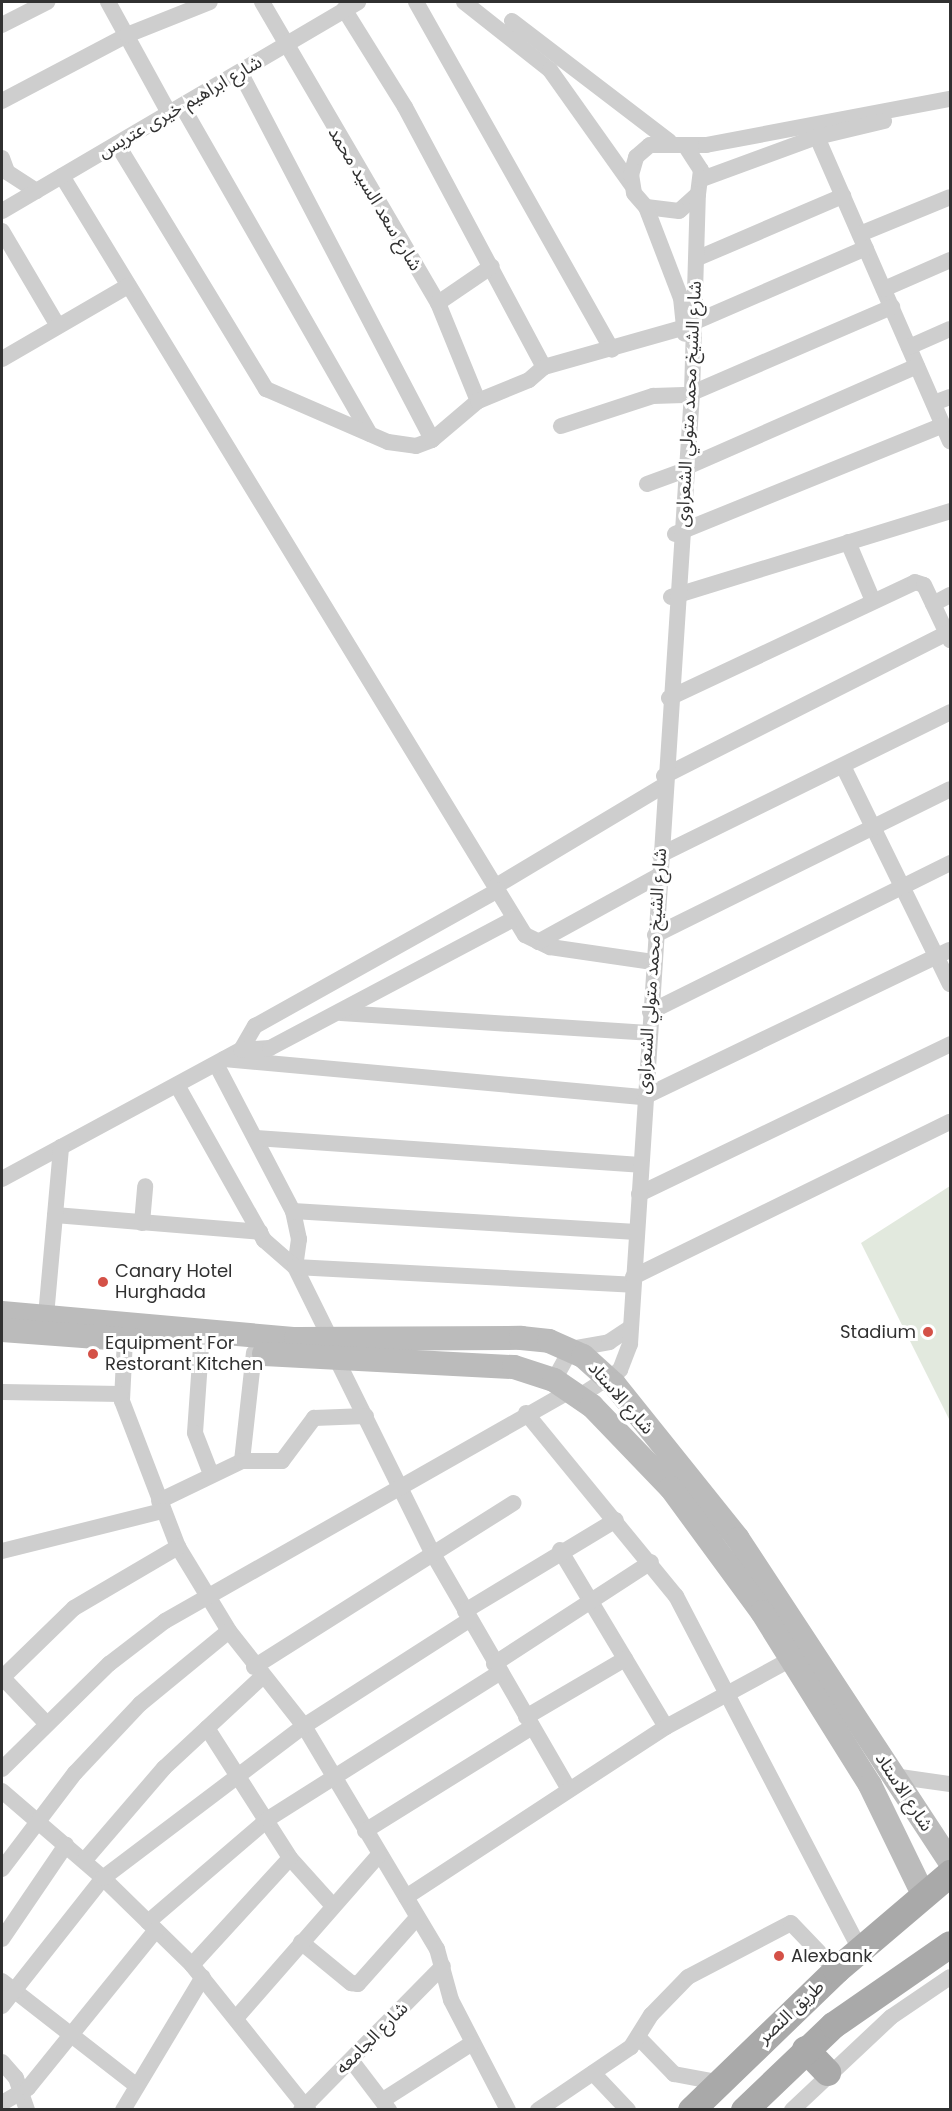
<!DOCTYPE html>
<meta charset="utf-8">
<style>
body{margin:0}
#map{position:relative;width:952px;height:2111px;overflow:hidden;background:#fff;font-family:Poppins,"Noto Sans Arabic",sans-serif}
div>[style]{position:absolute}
.green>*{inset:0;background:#e2e9de}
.minor>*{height:16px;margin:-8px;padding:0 8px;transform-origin:8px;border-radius:8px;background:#cecece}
.secondary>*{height:24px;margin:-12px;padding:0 12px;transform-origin:12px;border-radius:12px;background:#bbb}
.primary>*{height:27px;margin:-13.5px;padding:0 13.5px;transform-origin:13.5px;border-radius:13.5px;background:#a9a9a9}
.dots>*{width:16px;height:16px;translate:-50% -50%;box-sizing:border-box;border:3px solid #fff;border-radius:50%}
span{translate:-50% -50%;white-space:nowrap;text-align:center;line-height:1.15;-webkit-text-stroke:6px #fff;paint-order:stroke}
.street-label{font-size:18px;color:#313131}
.poi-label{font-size:18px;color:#313131}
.left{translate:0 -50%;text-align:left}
.right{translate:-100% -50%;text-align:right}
.frame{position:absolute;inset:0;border:3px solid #313131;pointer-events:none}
</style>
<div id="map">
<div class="green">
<i style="clip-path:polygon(950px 1186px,950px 1421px,861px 1243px)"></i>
</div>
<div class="minor">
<i style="left:108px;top:2px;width:127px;rotate:61.2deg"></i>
<i style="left:262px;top:2px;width:349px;rotate:59.7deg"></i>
<i style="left:438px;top:303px;width:106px;rotate:67.8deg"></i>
<i style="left:416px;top:2px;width:399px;rotate:60.6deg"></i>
<i style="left:464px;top:2px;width:110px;rotate:38.3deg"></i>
<i style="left:550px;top:70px;width:140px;rotate:54.6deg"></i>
<i style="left:344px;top:9px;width:115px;rotate:58.1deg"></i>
<i style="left:405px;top:107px;width:295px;rotate:61.9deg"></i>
<i style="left:512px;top:21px;width:198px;rotate:37.4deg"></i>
<i style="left:2px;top:25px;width:51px;rotate:-27.1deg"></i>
<i style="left:240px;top:72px;width:415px;rotate:62.4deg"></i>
<i style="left:2px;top:101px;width:141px;rotate:-27.8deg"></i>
<i style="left:127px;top:35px;width:89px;rotate:-21.7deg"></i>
<i style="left:182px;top:106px;width:378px;rotate:60.2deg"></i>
<i style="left:817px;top:137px;width:332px;rotate:66.4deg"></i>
<i style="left:117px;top:144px;width:287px;rotate:58.7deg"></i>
<i style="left:266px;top:389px;width:133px;rotate:23.5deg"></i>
<i style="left:388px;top:442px;width:28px;rotate:8deg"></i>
<i style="left:416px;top:446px;width:17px;rotate:-21deg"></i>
<i style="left:432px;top:440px;width:60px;rotate:-40.3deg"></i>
<i style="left:478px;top:401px;width:55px;rotate:-22.4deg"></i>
<i style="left:529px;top:380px;width:20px;rotate:-41deg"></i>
<i style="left:544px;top:367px;width:147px;rotate:-15.8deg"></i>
<i style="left:686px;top:147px;width:27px;rotate:57deg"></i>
<i style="left:701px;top:170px;width:24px;rotate:97deg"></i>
<i style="left:698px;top:194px;width:25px;rotate:138deg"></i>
<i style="left:679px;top:211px;width:33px;rotate:-173deg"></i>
<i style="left:646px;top:207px;width:18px;rotate:-131deg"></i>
<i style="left:634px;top:193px;width:18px;rotate:-99deg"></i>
<i style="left:631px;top:175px;width:19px;rotate:-74deg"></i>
<i style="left:636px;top:157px;width:18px;rotate:-41deg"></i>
<i style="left:650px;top:145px;width:56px"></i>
<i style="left:706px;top:145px;width:248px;rotate:-10.7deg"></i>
<i style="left:2px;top:158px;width:15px;rotate:70deg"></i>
<i style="left:7px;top:172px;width:35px;rotate:33deg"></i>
<i style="left:62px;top:176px;width:889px;rotate:58.62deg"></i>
<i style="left:525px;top:935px;width:28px;rotate:26deg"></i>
<i style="left:550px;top:947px;width:104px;rotate:8.3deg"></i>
<i style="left:702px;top:179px;width:122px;rotate:-20.1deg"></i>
<i style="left:817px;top:137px;width:69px;rotate:-13.4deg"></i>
<i style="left:646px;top:207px;width:97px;rotate:69deg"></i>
<i style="left:681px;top:298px;width:36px;rotate:84deg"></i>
<i style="left:2px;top:211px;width:413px;rotate:-30.4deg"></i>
<i style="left:2px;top:231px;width:110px;rotate:59.5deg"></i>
<i style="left:860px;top:234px;width:97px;rotate:-22.3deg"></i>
<i style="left:698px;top:258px;width:158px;rotate:-23.2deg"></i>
<i style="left:884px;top:289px;width:72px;rotate:-23.7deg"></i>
<i style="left:438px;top:303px;width:65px;rotate:-34.4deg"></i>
<i style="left:695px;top:322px;width:186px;rotate:-23.4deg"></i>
<i style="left:909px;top:347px;width:45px;rotate:-23.7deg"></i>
<i style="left:2px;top:359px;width:146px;rotate:-30.1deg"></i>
<i style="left:692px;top:393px;width:218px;rotate:-23.3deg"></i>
<i style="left:934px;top:403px;width:17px;rotate:-21deg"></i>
<i style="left:561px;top:426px;width:97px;rotate:-18.1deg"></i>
<i style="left:653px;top:396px;width:31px;rotate:-2deg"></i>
<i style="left:687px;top:467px;width:251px;rotate:-23.7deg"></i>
<i style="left:647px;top:484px;width:35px;rotate:-20deg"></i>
<i style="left:675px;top:534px;width:289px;rotate:-22.1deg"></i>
<i style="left:848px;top:542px;width:64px;rotate:67deg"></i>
<i style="left:671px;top:597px;width:292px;rotate:-17.1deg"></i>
<i style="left:933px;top:604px;width:19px;rotate:-28deg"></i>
<i style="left:669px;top:698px;width:272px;rotate:-25.2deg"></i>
<i style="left:915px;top:582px;width:9px;rotate:18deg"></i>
<i style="left:924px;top:585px;width:61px;rotate:64.7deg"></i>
<i style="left:843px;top:766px;width:243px;rotate:63.9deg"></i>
<i style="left:664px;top:776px;width:317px;rotate:-26.8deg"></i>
<i style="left:660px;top:855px;width:323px;rotate:-26.2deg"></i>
<i style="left:496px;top:886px;width:195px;rotate:-30.9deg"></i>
<i style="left:655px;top:935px;width:329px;rotate:-26.3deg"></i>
<i style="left:538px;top:942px;width:137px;rotate:-28.8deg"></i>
<i style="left:650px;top:1012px;width:335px;rotate:-26.4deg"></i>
<i style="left:341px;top:1013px;width:308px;rotate:3.7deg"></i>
<i style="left:241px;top:1050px;width:28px;rotate:-60deg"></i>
<i style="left:255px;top:1026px;width:278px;rotate:-29.2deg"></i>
<i style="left:224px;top:1059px;width:422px;rotate:5.2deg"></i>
<i style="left:644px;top:1097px;width:339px;rotate:-25.7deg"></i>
<i style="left:216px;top:1064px;width:166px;rotate:62.4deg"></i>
<i style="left:293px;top:1211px;width:29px;rotate:78deg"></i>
<i style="left:299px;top:1239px;width:28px;rotate:98deg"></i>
<i style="left:295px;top:1267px;width:81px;rotate:63.7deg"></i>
<i style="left:177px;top:1085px;width:178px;rotate:60.7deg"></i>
<i style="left:264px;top:1240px;width:41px;rotate:41.1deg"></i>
<i style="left:295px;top:1267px;width:338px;rotate:3deg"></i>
<i style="left:256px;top:1138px;width:385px;rotate:4deg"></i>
<i style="left:2px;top:1179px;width:272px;rotate:-28.4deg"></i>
<i style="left:241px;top:1050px;width:29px;rotate:-4deg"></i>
<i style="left:270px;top:1048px;width:276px;rotate:-27.9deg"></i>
<i style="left:639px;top:1194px;width:345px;rotate:-25.7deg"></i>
<i style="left:293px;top:1211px;width:344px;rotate:3.5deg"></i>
<i style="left:55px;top:1215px;width:206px;rotate:4.7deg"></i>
<i style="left:142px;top:1223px;width:37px;rotate:-85deg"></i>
<i style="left:633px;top:1277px;width:353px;rotate:-26.1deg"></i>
<i style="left:46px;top:1316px;width:170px;rotate:-84.9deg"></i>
<i style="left:125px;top:1339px;width:62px;rotate:92.8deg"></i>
<i style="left:122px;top:1401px;width:156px;rotate:69deg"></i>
<i style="left:178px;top:1547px;width:98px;rotate:58.7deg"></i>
<i style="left:229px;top:1631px;width:121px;rotate:51.7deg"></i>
<i style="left:304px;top:1726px;width:260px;rotate:59.2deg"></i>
<i style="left:437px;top:1949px;width:53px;rotate:74.6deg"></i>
<i style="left:451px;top:2000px;width:124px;rotate:62.6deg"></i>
<i style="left:201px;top:1347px;width:86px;rotate:94deg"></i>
<i style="left:195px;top:1433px;width:44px;rotate:68.7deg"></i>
<i style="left:336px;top:1358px;width:219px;rotate:63.7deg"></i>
<i style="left:433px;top:1554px;width:272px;rotate:60deg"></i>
<i style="left:554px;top:1380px;width:35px;rotate:-61deg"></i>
<i style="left:571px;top:1349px;width:39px;rotate:-10deg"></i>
<i style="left:609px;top:1342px;width:25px;rotate:-34deg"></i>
<i style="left:2px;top:1392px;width:119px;rotate:1deg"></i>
<i style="left:580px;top:1396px;width:48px;rotate:-33deg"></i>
<i style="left:620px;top:1370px;width:28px;rotate:-69deg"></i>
<i style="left:630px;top:1344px;width:953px;rotate:-86.27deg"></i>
<i style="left:692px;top:393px;width:199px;rotate:-88.3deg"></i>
<i style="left:526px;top:1413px;width:237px;rotate:50.7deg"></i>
<i style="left:676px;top:1596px;width:398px;rotate:62.5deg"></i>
<i style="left:242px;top:1461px;width:109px;rotate:-83.7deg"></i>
<i style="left:159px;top:1501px;width:92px;rotate:-25.7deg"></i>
<i style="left:242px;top:1461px;width:40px"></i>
<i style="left:282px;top:1461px;width:54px;rotate:-53.3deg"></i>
<i style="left:314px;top:1418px;width:52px;rotate:-2.2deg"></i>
<i style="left:560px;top:1550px;width:206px;rotate:59.1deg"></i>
<i style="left:2px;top:1551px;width:166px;rotate:-14deg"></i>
<i style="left:465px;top:1611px;width:176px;rotate:-31.1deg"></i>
<i style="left:494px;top:1664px;width:187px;rotate:-33deg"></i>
<i style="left:254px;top:1667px;width:307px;rotate:-32.3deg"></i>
<i style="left:2px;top:1677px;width:64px;rotate:46.3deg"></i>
<i style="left:2px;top:1678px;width:100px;rotate:-44.2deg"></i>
<i style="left:74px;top:1608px;width:121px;rotate:-30.4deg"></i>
<i style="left:526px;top:1717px;width:115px;rotate:-30.4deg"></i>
<i style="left:207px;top:1728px;width:154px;rotate:57.4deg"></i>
<i style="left:290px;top:1858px;width:64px;rotate:48.1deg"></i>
<i style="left:2px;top:1769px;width:150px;rotate:-44.5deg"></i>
<i style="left:109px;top:1664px;width:71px;rotate:-37.5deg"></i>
<i style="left:165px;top:1621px;width:467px;rotate:-29.6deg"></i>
<i style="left:893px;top:1776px;width:58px;rotate:8deg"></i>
<i style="left:2px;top:1791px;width:133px;rotate:40.7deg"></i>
<i style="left:103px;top:1878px;width:124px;rotate:44.3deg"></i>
<i style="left:192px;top:1965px;width:186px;rotate:51.3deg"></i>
<i style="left:365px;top:1831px;width:197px;rotate:-31.9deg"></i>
<i style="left:84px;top:1861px;width:123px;rotate:-49.3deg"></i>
<i style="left:164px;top:1768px;width:134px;rotate:-42.9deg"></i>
<i style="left:2px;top:1869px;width:121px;rotate:-52.8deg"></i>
<i style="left:75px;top:1773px;width:95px;rotate:-46.7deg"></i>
<i style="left:140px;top:1704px;width:115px;rotate:-39.4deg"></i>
<i style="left:406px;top:1897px;width:311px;rotate:-33.2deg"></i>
<i style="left:666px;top:1727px;width:145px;rotate:-28.5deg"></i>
<i style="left:148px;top:1922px;width:158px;rotate:-40.6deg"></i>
<i style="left:268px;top:1819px;width:273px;rotate:-32.3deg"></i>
<i style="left:2px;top:1939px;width:114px;rotate:-55.8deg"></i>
<i style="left:301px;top:1942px;width:65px;rotate:39.4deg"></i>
<i style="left:351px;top:1983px;width:7px;rotate:8deg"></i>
<i style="left:358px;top:1984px;width:87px;rotate:-48.3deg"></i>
<i style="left:192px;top:1965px;width:145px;rotate:-47.5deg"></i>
<i style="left:2px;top:1981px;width:171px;rotate:37.9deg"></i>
<i style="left:2px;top:2006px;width:163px;rotate:-51.7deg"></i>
<i style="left:103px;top:1878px;width:252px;rotate:-37.1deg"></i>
<i style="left:304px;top:1726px;width:196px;rotate:-32.7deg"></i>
<i style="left:237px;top:2017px;width:215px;rotate:-48.8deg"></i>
<i style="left:640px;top:2039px;width:49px;rotate:45.8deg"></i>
<i style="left:674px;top:2074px;width:44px;rotate:10.5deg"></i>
<i style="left:351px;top:2060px;width:63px;rotate:52.8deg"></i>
<i style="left:2px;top:2062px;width:21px;rotate:49deg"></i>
<i style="left:16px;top:2078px;width:34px;rotate:71deg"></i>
<i style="left:593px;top:2073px;width:51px;rotate:46.6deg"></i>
<i style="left:383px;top:2100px;width:104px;rotate:-32.5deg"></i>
<i style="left:2px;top:2103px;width:30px;rotate:-30deg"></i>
<i style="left:28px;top:2088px;width:203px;rotate:-51deg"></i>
<i style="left:123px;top:2110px;width:155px;rotate:-59deg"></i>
<i style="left:301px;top:2110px;width:202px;rotate:-45.4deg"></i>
<i style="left:538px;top:2110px;width:112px;rotate:-34.1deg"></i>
<i style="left:631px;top:2047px;width:38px;rotate:-58deg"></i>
<i style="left:651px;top:2015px;width:53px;rotate:-45.8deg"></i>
<i style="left:688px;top:1977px;width:116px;rotate:-27.7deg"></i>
<i style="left:791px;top:1923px;width:65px;rotate:46.2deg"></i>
<i style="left:792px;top:2110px;width:136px;rotate:-43.2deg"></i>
<i style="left:891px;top:2017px;width:71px;rotate:-34.1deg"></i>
</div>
<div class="secondary">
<i style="left:2px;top:1313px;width:295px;rotate:5.1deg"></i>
<i style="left:296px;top:1339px;width:225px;rotate:-0.3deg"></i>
<i style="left:521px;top:1338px;width:28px;rotate:6deg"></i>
<i style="left:549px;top:1341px;width:37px;rotate:24deg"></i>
<i style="left:583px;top:1356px;width:42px;rotate:42.1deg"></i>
<i style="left:614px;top:1384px;width:198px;rotate:51.3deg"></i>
<i style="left:738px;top:1539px;width:386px;rotate:56.7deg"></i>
<i style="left:2px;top:1330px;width:132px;rotate:4.3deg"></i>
<i style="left:264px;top:1354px;width:250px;rotate:3deg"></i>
<i style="left:514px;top:1367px;width:42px;rotate:18deg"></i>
<i style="left:554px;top:1380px;width:46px;rotate:34.4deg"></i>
<i style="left:592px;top:1406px;width:114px;rotate:46.1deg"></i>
<i style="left:671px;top:1488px;width:154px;rotate:53.7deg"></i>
<i style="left:762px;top:1612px;width:204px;rotate:58deg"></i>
<i style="left:870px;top:1785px;width:121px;rotate:64.1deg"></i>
</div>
<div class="primary">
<i style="left:805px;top:2049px;width:32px;rotate:46deg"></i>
<i style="left:691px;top:2110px;width:202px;rotate:-44deg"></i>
<i style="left:836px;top:1970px;width:150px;rotate:-40.4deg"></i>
<i style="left:744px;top:2110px;width:123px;rotate:-43.7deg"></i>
<i style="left:833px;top:2025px;width:142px;rotate:-34.7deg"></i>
</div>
<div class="dots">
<i style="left:103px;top:1282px;background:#d45147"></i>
<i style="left:928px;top:1332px;background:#d45147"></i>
<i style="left:93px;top:1354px;background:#d45147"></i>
<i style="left:779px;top:1956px;background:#d45147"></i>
</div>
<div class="street-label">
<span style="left:180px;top:107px;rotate:-30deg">شارع ابراهيم خيرى عتريس</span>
<span style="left:375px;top:199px;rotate:59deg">شارع سعد السيد محمد</span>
<span style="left:689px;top:404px;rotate:-87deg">شارع الشيخ محمد متولي الشعراوى</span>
<span style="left:652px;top:971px;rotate:-86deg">شارع الشيخ محمد متولي الشعراوى</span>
<span style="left:621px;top:1398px;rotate:49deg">شارع الاستاد</span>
<span style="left:904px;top:1792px;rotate:57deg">شارع الاستاد</span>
<span style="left:791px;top:2012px;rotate:-43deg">طريق النصر</span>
<span style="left:372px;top:2038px;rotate:-45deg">شارع الجامعه</span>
</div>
<div class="poi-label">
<span class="left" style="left:115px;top:1282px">Canary Hotel<br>Hurghada</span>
<span class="right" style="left:916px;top:1332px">Stadium</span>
<span class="left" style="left:105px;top:1354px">Equipment For<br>Restorant Kitchen</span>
<span class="left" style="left:791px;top:1956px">Alexbank</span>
</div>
<div class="frame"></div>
</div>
